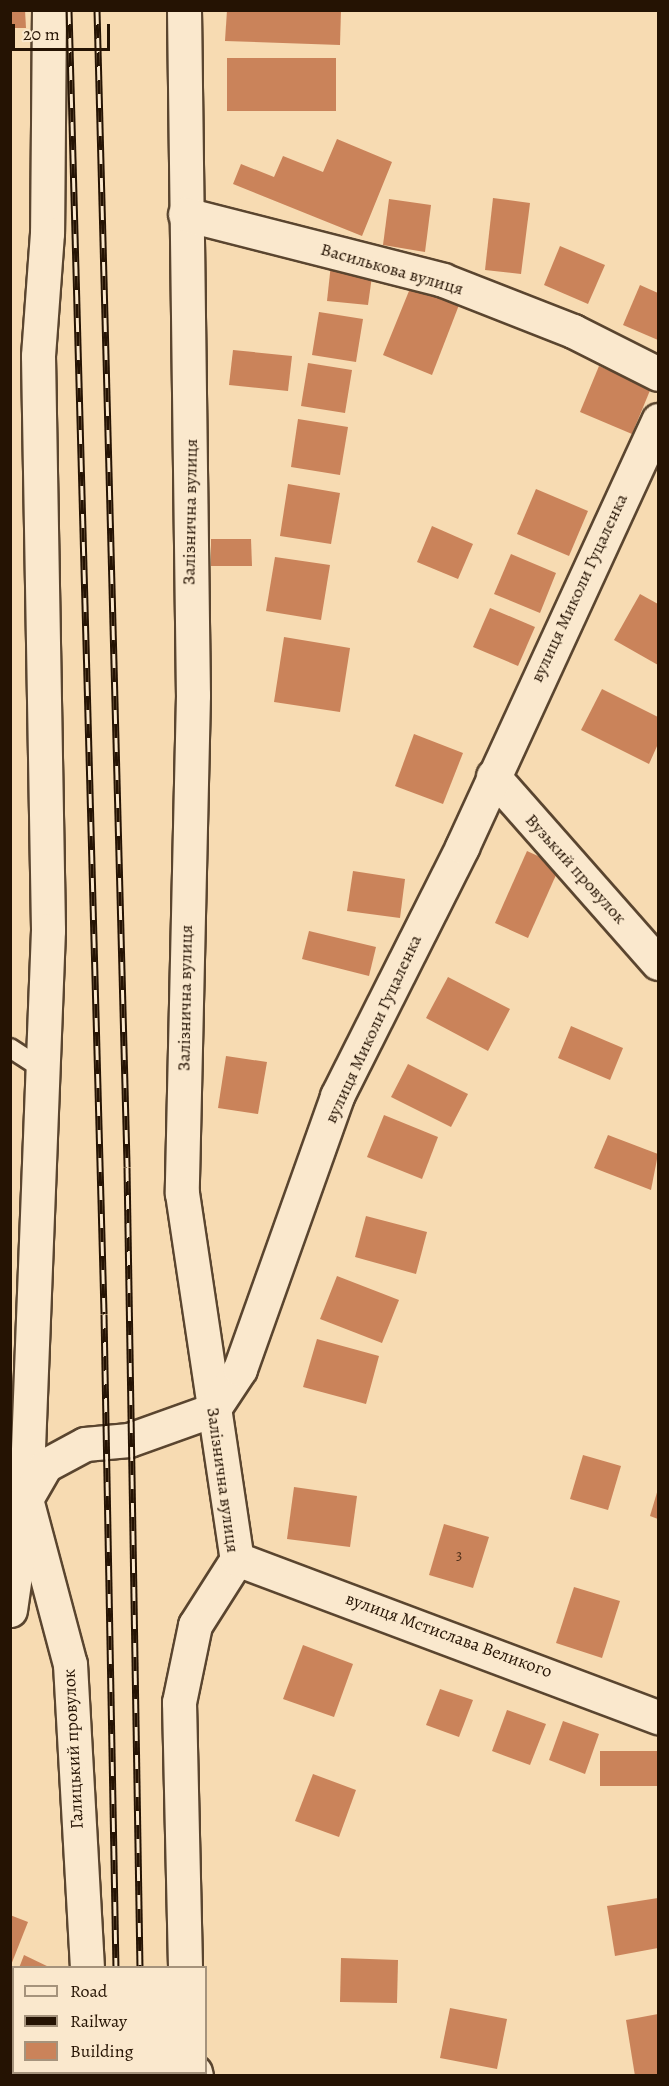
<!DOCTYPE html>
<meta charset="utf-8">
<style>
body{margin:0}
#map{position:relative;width:669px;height:2086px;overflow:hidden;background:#f7dbb2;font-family:Alegreya,serif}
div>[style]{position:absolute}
.building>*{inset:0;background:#ca835a}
.roads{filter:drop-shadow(2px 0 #5a452f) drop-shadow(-2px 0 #5a452f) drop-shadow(0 2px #5a452f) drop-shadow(0 -2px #5a452f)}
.service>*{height:18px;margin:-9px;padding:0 9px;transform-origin:9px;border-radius:9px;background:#fae8cd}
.minor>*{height:33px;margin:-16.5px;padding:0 16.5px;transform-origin:16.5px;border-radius:16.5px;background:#fae8cd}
.tertiary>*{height:33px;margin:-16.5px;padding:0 16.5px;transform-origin:16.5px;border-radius:16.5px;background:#fae8cd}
.rail>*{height:7px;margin-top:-3.5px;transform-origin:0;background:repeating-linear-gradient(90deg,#fae8cd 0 14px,#251303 0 28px);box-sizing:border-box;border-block:2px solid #251303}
span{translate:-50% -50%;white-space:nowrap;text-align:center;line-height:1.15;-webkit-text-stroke:4.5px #fae8cd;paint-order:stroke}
.number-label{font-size:15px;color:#4e2f19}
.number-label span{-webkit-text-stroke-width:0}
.street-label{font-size:18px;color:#251303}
.frame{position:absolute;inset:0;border:12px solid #251303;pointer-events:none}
.legend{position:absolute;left:12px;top:1966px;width:195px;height:108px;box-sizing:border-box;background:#fae8cd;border:2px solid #a5937c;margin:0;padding:8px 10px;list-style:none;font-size:18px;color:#251303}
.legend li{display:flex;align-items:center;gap:12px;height:30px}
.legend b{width:30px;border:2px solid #a5937c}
.scale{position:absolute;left:12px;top:24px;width:98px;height:27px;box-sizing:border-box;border:3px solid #251303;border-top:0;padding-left:8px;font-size:18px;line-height:21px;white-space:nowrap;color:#251303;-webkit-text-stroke:4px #fae8cd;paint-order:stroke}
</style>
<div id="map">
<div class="building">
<i style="clip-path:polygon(10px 10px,25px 10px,26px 28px,10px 28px)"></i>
<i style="clip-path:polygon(227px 10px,341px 10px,340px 45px,225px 41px)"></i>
<i style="clip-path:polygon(227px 58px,336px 58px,336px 111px,227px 111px)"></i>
<i style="clip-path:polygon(337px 139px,392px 162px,362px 236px,233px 184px,241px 164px,274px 177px,283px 156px,323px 172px)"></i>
<i style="clip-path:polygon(493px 198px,530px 203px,521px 274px,485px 270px)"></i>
<i style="clip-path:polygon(389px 199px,431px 205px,425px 252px,383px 245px)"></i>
<i style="clip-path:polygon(560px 246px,605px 265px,588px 304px,544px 285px)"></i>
<i style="clip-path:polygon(331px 264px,373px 269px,368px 305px,327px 301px)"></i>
<i style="clip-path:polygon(640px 285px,658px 293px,658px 340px,623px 325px)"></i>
<i style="clip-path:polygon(411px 286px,459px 305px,432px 375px,383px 355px)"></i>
<i style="clip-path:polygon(319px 312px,363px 319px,356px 362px,312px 355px)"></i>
<i style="clip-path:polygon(233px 350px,292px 356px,288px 391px,229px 385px)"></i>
<i style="clip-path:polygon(308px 363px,352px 370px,345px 413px,301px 406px)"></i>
<i style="clip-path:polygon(599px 366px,651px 388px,632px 434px,580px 412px)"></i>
<i style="clip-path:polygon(298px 419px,348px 427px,340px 475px,291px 467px)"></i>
<i style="clip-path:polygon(288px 484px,340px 493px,331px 544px,280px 536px)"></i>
<i style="clip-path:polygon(536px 489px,588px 511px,569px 556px,517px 534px)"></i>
<i style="clip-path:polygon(432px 526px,473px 544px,458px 579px,417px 562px)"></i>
<i style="clip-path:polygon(211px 539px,251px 539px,252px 566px,211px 566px)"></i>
<i style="clip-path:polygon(511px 554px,556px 573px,540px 613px,494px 594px)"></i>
<i style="clip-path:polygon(275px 557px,330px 565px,321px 620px,266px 611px)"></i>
<i style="clip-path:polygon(640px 594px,658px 604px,658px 665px,614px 640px)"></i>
<i style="clip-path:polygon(490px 608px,535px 627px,518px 666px,473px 647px)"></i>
<i style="clip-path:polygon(284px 637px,350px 648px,340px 712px,274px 702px)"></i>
<i style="clip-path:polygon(602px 689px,658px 717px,658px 744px,649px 764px,581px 730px)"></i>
<i style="clip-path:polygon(414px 734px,463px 753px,443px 804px,395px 786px)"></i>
<i style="clip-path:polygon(527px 851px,560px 866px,528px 938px,495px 923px)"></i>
<i style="clip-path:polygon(353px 871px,405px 879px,400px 918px,347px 911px)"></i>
<i style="clip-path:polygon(309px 931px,376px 947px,369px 976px,302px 959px)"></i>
<i style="clip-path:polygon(448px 977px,510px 1009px,488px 1051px,426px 1018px)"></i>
<i style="clip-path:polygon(571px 1026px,623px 1048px,610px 1080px,558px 1058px)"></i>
<i style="clip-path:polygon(226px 1056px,267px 1062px,258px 1114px,218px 1108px)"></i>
<i style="clip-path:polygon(408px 1064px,468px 1094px,451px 1127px,391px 1097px)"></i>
<i style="clip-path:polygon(384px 1115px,438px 1137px,422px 1179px,367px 1157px)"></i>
<i style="clip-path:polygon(608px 1135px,658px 1154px,651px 1190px,594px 1168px)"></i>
<i style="clip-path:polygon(366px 1216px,427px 1232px,416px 1274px,355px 1257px)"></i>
<i style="clip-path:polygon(337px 1276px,399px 1300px,382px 1343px,320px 1319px)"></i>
<i style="clip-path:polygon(317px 1339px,379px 1356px,366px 1404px,303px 1387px)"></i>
<i style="clip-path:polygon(583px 1455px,621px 1466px,608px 1510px,570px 1499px)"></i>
<i style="clip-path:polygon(294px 1487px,357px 1496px,350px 1547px,287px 1539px)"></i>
<i style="clip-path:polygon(658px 1489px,658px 1519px,650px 1516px)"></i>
<i style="clip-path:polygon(444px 1524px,489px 1537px,473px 1588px,429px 1575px)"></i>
<i style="clip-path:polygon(574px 1587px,620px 1601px,602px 1658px,556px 1643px)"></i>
<i style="clip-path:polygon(303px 1645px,353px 1664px,334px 1717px,283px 1699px)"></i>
<i style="clip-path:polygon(440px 1689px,473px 1700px,459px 1737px,426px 1725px)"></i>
<i style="clip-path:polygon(507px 1710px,546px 1724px,530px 1765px,492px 1751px)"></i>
<i style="clip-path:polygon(563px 1721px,599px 1734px,585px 1774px,549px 1760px)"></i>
<i style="clip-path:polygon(600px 1751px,658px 1751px,658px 1786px,600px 1786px)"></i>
<i style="clip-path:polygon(313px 1774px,356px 1790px,339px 1837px,295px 1821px)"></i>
<i style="clip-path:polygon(658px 1898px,658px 1948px,615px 1956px,607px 1906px)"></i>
<i style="clip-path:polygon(10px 1915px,28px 1922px,11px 1965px,10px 1965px)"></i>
<i style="clip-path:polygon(24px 1955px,51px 1968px,19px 1968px)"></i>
<i style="clip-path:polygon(341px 1958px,398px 1960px,397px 2003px,340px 2002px)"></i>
<i style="clip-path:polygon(450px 2008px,507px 2019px,497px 2069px,440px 2058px)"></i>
<i style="clip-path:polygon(658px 2014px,658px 2075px,635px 2076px,626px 2020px)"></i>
</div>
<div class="roads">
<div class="service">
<i style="left:10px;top:1048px;width:37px;rotate:33deg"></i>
</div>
<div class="minor">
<i style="left:49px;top:10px;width:223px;rotate:90.5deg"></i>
<i style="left:47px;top:233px;width:123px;rotate:94.2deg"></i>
<i style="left:38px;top:356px;width:574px;rotate:89deg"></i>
<i style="left:48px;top:930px;width:569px;rotate:92.21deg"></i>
<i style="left:26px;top:1499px;width:171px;rotate:75.1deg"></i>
<i style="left:70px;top:1664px;width:304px;rotate:86.8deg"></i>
<i style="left:184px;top:10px;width:685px;rotate:89.25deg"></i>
<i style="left:193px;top:695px;width:498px;rotate:91.3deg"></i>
<i style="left:182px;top:1193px;width:370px;rotate:81.5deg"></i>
<i style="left:237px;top:1559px;width:78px;rotate:122.5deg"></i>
<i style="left:195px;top:1625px;width:79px;rotate:101.7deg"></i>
<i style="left:179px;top:1702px;width:266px;rotate:88.7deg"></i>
<i style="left:185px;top:214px;width:266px;rotate:14.3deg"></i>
<i style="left:443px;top:280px;width:140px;rotate:21.4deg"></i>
<i style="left:573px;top:331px;width:95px;rotate:26.8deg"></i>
<i style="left:493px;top:776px;width:249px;rotate:48.6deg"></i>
<i style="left:237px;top:1559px;width:450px;rotate:20.6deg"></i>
<i style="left:10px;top:1610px;width:112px;rotate:-81.8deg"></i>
<i style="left:26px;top:1499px;width:39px;rotate:-60deg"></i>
<i style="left:46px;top:1465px;width:44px;rotate:-28.3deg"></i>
<i style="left:85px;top:1444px;width:44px;rotate:-5.2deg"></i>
<i style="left:129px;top:1440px;width:89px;rotate:-19.7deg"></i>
<i style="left:195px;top:2072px;width:4px;rotate:76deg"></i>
<i style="left:91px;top:2076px;width:4px;rotate:-90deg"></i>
</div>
<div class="tertiary">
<i style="left:213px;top:1410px;width:49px;rotate:-56.6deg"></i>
<i style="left:240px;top:1369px;width:290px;rotate:-70.4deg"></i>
<i style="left:337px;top:1096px;width:279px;rotate:-63.3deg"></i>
<i style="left:462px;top:847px;width:470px;rotate:-65.3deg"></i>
</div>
</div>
<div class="rail">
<i style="left:69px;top:10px;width:1304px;rotate:88.46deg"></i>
<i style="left:104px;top:1314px;width:654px;rotate:88.95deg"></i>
<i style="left:97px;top:10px;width:1157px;rotate:88.51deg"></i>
<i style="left:127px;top:1167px;width:801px;rotate:89.07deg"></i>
<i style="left:118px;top:2072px;width:4px;rotate:90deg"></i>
<i style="left:141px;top:2072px;width:4px;rotate:90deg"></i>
</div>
<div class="number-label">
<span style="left:459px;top:1556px">3</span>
</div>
<div class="street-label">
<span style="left:392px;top:269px;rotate:16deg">Василькова вулиця</span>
<span style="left:190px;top:512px;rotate:-89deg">Залізнична вулиця</span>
<span style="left:579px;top:588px;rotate:-65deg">вулиця Миколи Гуцаленка</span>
<span style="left:576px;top:869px;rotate:48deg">Вузький провулок</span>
<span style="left:185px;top:998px;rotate:-89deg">Залізнична вулиця</span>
<span style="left:373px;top:1029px;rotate:-65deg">вулиця Миколи Гуцаленка</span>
<span style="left:223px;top:1480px;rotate:82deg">Залізнична вулиця</span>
<span style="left:449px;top:1635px;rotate:20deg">вулиця Мстислава Великого</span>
<span style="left:73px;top:1749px;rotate:-93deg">Галицький провулок</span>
</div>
<div class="frame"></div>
<ul class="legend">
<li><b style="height:8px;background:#fae8cd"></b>Road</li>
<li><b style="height:8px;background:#251303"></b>Railway</li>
<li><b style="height:16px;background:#ca835a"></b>Building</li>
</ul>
<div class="scale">20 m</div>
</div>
